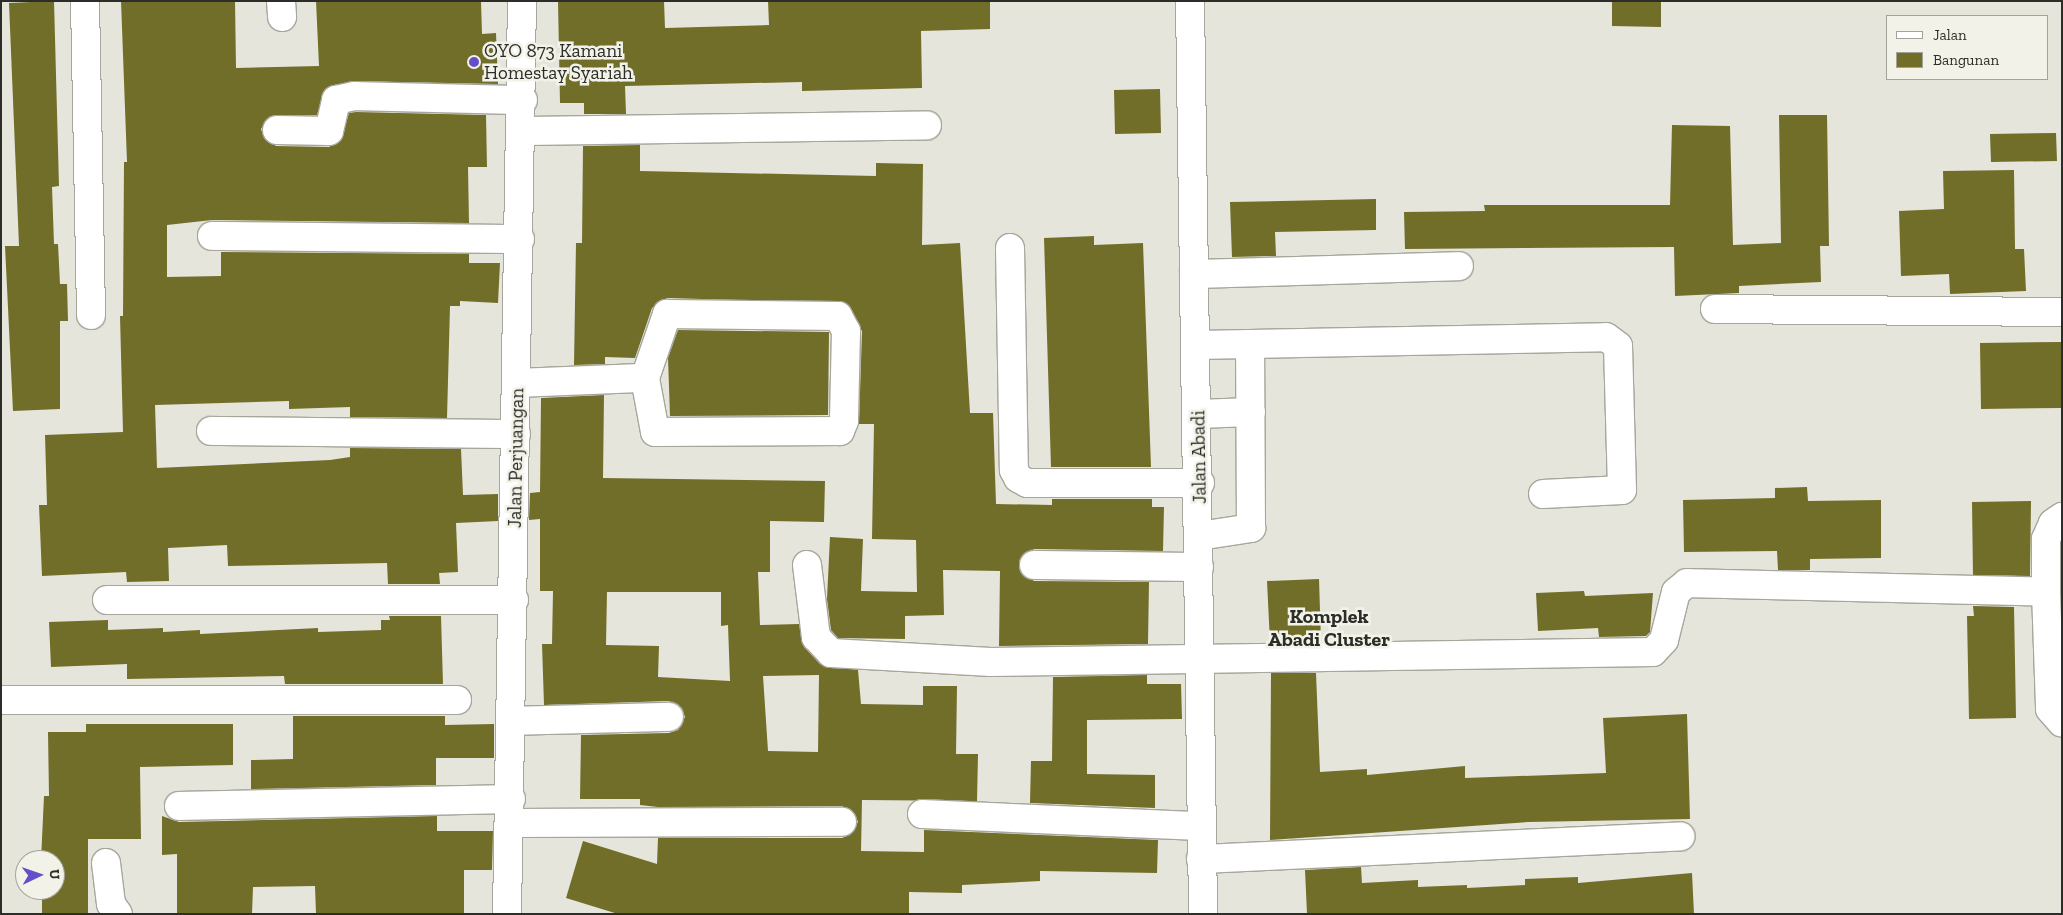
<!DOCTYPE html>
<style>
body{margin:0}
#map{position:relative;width:2063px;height:915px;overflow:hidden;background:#e5e5db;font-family:"Zilla Slab",serif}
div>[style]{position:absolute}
.building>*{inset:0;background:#716e29}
.roads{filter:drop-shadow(1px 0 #a6a69d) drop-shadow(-1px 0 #a6a69d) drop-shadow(0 1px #a6a69d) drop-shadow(0 -1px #a6a69d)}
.minor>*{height:28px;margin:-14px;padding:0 14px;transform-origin:14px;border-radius:14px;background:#fff}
.dots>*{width:14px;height:14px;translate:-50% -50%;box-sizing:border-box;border:2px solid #f2f2e8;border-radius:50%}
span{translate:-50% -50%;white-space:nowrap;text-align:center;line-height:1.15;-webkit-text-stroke:5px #f2f2e8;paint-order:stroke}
.poi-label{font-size:19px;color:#2c2c28}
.left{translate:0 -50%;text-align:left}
.street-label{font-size:19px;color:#2c2c28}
.neighbourhood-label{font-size:20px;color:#2c2c28;font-weight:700}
.frame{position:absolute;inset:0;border:2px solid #2c2c28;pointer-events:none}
.legend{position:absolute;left:1886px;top:15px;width:162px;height:65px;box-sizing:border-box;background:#f2f2e8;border:1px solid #a3a39b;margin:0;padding:6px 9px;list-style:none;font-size:15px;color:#2c2c28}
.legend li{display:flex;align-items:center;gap:10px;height:25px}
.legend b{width:25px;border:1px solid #a3a39b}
.north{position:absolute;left:15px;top:850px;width:50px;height:50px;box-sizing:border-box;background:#f2f2e8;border:1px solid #a3a39b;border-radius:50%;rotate:87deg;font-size:14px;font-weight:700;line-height:20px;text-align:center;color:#2c2c28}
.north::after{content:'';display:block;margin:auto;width:18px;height:22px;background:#644fc8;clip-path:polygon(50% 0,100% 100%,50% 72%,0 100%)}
</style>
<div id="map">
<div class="building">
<i style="clip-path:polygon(54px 1px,59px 186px,52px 187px,54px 244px,58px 244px,60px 284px,67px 284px,68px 321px,60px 321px,60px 409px,13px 411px,5px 246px,19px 246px,9px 3px)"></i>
<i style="clip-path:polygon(121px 1px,235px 1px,236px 68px,319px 66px,316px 1px,481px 1px,482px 34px,496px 33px,498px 84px,352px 81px,325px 89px,317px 115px,270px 116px,261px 129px,264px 138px,276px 146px,329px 147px,341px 140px,349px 113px,356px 112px,486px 115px,487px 167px,468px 167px,469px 223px,212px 220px,167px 225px,167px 277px,221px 276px,221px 252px,469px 254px,469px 263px,500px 263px,498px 303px,460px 301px,460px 306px,450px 306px,447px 418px,350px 417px,350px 407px,289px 409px,289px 401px,155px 405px,157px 468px,330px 460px,350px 457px,350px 448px,461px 449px,463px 495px,498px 494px,498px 521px,456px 523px,458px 572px,439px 573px,440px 584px,388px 584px,387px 563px,228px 566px,227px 545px,168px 548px,169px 581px,127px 582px,126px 572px,42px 576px,39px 505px,47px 505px,45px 435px,123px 432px,120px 316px,123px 316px,124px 162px,127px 162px)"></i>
<i style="clip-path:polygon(558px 1px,664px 1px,665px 28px,769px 25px,768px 1px,990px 1px,990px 29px,921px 31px,922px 88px,802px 91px,802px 82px,625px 86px,626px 114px,584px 114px,584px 103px,560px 103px)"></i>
<i style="clip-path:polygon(1612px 1px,1661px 1px,1661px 27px,1612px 26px)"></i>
<i style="clip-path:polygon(1160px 89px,1161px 133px,1115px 134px,1114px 90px)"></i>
<i style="clip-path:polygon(1779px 115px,1827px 115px,1829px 246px,1820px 246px,1821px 282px,1739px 286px,1739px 293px,1675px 296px,1674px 247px,1405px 249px,1404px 212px,1485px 211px,1484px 205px,1670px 205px,1672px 125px,1730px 126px,1733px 245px,1781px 243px)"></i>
<i style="clip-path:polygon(2056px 133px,2057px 161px,1991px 162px,1990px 134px)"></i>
<i style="clip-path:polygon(640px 145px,640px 171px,876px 176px,876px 163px,923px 164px,922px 245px,960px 243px,970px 413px,993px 413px,996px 504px,1052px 505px,1052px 499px,1152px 499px,1152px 507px,1164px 507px,1163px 551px,1034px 549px,1021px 557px,1020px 572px,1034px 581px,1149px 582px,1148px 644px,999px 646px,1000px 571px,943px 570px,944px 615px,905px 616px,905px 639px,838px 638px,831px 630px,827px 599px,830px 537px,863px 539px,861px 591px,917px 592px,916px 540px,872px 539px,874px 424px,859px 424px,862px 331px,846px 303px,667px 298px,652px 308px,635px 358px,605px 357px,605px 364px,574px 365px,576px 243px,582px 243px,583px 146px)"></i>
<i style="clip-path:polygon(2014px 170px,2015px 249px,2024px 249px,2026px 291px,1950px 294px,1949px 274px,1901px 276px,1899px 211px,1944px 209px,1943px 171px)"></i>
<i style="clip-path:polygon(1376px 199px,1376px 230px,1275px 232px,1276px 256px,1232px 257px,1230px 202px)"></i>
<i style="clip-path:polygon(1094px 236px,1094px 245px,1143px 243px,1151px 467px,1051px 467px,1044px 238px)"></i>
<i style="clip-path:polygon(678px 330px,829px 332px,828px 415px,670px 416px,668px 358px)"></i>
<i style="clip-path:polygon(2062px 342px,2062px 408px,1981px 409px,1980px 343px)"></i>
<i style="clip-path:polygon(evenodd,604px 395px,603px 478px,825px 481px,824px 522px,770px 521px,770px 572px,758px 572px,760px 625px,799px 624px,804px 647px,820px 664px,858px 670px,861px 704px,923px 705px,923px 686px,957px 686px,956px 754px,978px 754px,977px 801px,862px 800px,861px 851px,924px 852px,924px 830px,1158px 840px,1157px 873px,1040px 871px,1040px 881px,962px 885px,962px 893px,909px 892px,909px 913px,618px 914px,566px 898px,583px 841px,657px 864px,658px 838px,842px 838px,850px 835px,858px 822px,855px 814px,842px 806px,658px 807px,640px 805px,640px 799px,580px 799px,581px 735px,669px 733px,678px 730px,685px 717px,682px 708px,669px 701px,544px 705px,542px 644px,552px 644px,553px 591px,540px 591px,540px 519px,529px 520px,530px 493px,540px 492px,541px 398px,604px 395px,607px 592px,721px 592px,721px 626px,728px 625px,730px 681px,658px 677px,659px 646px,606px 645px,607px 592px,604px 395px,819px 675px,818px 752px,768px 751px,763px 676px,819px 675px)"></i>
<i style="clip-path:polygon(1807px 487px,1808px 501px,1881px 500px,1881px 558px,1810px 559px,1810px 570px,1778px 570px,1777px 551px,1684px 552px,1683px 500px,1775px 498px,1775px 488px)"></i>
<i style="clip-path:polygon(2031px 501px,2030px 576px,1973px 575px,1972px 502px)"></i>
<i style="clip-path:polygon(1319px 579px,1321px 641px,1270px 642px,1267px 581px)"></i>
<i style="clip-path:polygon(1584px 591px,1585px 596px,1653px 593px,1650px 632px,1646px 636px,1599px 637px,1598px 628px,1538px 631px,1536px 593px)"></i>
<i style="clip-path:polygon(1973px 606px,2014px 607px,2016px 718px,1969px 719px,1967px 616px,1974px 616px)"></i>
<i style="clip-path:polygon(389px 616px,441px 616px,443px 684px,285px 684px,284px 676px,127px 679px,127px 664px,51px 667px,49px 622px,108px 620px,108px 630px,163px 628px,163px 632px,200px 630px,200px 634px,318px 628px,318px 632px,381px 630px,381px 620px,390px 620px)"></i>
<i style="clip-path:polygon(1271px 673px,1316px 673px,1320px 772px,1367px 769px,1367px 775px,1465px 766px,1465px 778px,1606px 773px,1603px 718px,1687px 714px,1690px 819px,1528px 822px,1270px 840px)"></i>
<i style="clip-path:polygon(1147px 675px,1147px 684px,1181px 684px,1182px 719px,1087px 720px,1087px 774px,1155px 775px,1155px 808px,1030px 803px,1031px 761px,1052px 761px,1053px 677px)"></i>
<i style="clip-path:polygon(293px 716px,445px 716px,445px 725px,494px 724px,494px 758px,436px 758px,436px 785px,251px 789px,251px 760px,293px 759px)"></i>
<i style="clip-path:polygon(86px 724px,233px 724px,233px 765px,140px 767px,141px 839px,88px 839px,88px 914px,42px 914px,42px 890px,55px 890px,55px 860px,41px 860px,44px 796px,49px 796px,48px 732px,86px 732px)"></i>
<i style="clip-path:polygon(162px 816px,179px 822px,437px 816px,437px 831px,493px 831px,492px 870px,464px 870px,464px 914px,316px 914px,315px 886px,253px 887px,252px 914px,177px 914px,177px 854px,162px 855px)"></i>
<i style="clip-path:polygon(1361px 867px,1362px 883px,1418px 880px,1418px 887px,1467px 885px,1467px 888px,1525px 885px,1525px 879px,1578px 877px,1578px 883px,1692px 873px,1694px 914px,1307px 914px,1305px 870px)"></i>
</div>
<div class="roads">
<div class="minor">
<i style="left:85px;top:1px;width:314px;rotate:88.9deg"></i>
<i style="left:281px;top:1px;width:16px;rotate:86deg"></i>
<i style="left:1190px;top:1px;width:913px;rotate:89.18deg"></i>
<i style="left:277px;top:130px;width:52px;rotate:1.1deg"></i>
<i style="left:329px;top:131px;width:32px;rotate:-77deg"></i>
<i style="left:336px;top:100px;width:19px;rotate:-12deg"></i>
<i style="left:355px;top:96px;width:168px;rotate:1.4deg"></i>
<i style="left:522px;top:131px;width:405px;rotate:-0.8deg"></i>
<i style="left:212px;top:236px;width:308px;rotate:0.6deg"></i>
<i style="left:1010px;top:248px;width:222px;rotate:89deg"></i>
<i style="left:1014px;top:470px;width:9px;rotate:63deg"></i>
<i style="left:1018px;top:478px;width:10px;rotate:29deg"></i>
<i style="left:1027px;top:483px;width:173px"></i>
<i style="left:1194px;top:274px;width:265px;rotate:-1.7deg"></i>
<i style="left:1715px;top:309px;width:347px;rotate:0.5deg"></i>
<i style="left:667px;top:314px;width:171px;rotate:0.7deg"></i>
<i style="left:838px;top:316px;width:17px;rotate:62deg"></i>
<i style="left:846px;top:331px;width:90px;rotate:91.3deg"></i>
<i style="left:844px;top:421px;width:11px;rotate:112deg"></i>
<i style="left:840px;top:431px;width:185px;rotate:179.7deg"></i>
<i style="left:655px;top:432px;width:55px;rotate:-100.5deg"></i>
<i style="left:645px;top:378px;width:68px;rotate:-71deg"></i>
<i style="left:1196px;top:345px;width:410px;rotate:-1.1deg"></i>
<i style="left:1606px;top:337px;width:15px;rotate:37deg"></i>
<i style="left:1618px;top:346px;width:144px;rotate:88.4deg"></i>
<i style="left:1622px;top:490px;width:79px;rotate:177.1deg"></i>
<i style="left:518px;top:383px;width:127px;rotate:-2.3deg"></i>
<i style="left:1198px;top:414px;width:53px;rotate:-2.2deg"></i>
<i style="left:211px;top:431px;width:305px;rotate:0.6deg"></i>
<i style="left:1199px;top:536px;width:53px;rotate:-8.7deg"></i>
<i style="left:1251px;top:528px;width:184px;rotate:-90.3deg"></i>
<i style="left:807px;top:565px;width:73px;rotate:82.9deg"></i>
<i style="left:816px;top:637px;width:22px;rotate:47deg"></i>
<i style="left:831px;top:653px;width:160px;rotate:3.2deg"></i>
<i style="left:991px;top:662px;width:662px;rotate:-0.87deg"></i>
<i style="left:1653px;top:652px;width:16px;rotate:-47deg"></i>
<i style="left:1664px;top:640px;width:49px;rotate:-76deg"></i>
<i style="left:1676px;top:592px;width:14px;rotate:-39deg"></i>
<i style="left:1687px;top:583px;width:359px;rotate:1.4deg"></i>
<i style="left:2046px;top:592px;width:53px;rotate:-90deg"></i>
<i style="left:2046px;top:539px;width:17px;rotate:-66deg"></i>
<i style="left:2053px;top:523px;width:11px;rotate:-34deg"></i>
<i style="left:1034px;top:565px;width:165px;rotate:0.7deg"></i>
<i style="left:2046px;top:592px;width:117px;rotate:88deg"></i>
<i style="left:2050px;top:709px;width:18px;rotate:49deg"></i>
<i style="left:107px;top:600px;width:407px"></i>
<i style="left:1px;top:700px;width:456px"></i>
<i style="left:512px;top:721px;width:157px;rotate:-1.5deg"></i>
<i style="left:179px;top:806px;width:332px;rotate:-1.2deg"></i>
<i style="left:922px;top:814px;width:278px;rotate:2.5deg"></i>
<i style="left:511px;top:823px;width:331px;rotate:-0.2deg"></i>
<i style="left:1201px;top:859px;width:480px;rotate:-2.7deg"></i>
<i style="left:106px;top:863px;width:41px;rotate:83deg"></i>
<i style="left:111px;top:904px;width:12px;rotate:55deg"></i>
<i style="left:507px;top:914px;width:913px;rotate:-89.06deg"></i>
</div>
</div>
<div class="dots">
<i style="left:474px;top:62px;background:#644fc8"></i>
</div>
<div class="poi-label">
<span class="left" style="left:484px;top:62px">OYO 873 Kamani<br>Homestay Syariah</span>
</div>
<div class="street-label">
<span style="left:1199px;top:457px;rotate:-91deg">Jalan Abadi</span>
<span style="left:516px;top:458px;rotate:-89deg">Jalan Perjuangan</span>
</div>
<div class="neighbourhood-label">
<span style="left:1329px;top:628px">Komplek<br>Abadi Cluster</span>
</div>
<div class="frame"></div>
<ul class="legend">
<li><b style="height:6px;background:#fff"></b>Jalan</li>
<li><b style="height:14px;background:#716e29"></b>Bangunan</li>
</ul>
<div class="north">U</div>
</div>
